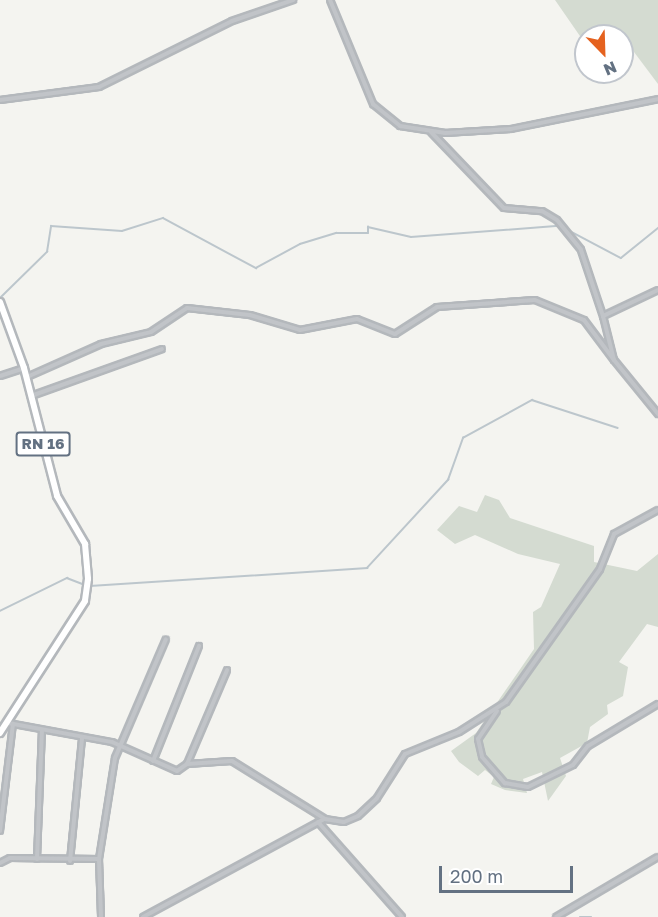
<!DOCTYPE html>
<style>
body{margin:0}
#map{position:relative;width:658px;height:917px;overflow:hidden;background:#f4f4f0;font-family:"Golos Text",sans-serif}
div>[style]{position:absolute}
.green>*{inset:0;background:#d4dbd1}
.stream>*{height:1.5px;margin:-0.75px;padding:0 0.75px;transform-origin:0.75px;border-radius:0.75px;background:#bcc6cc}
.roads{filter:drop-shadow(2px 0 #b4b8bc) drop-shadow(-2px 0 #b4b8bc) drop-shadow(0 2px #b4b8bc) drop-shadow(0 -2px #b4b8bc)}
.street>*{height:4px;margin:-2px;padding:0 2px;transform-origin:2px;border-radius:2px;background:#c1c4c8}
.primary>*{height:6px;margin:-3px;padding:0 3px;transform-origin:3px;border-radius:3px;background:#fff}
span{translate:-50% -50%;white-space:nowrap;text-align:center;line-height:1.15;-webkit-text-stroke:6px #fff;paint-order:stroke}
.shield-label span{padding:2px 4px;background:#fff;border:2px solid;border-radius:4px;-webkit-text-stroke-width:0}
.shield-label{font-size:15px;color:#637182;font-weight:700}
.north{position:absolute;left:574px;top:24px;width:60px;height:60px;box-sizing:border-box;background:#fff;border:2px solid #c1c6cd;border-radius:50%;rotate:157deg;font-size:16px;font-weight:700;line-height:24px;text-align:center;color:#637182}
.north::after{content:'';display:block;margin:auto;width:21px;height:27px;background:#e5621f;clip-path:polygon(50% 0,100% 100%,50% 72%,0 100%)}
.scale{position:absolute;left:439px;top:866px;width:134px;height:27px;box-sizing:border-box;border:3px solid #637182;border-top:0;padding-left:8px;font-size:18px;line-height:21px;white-space:nowrap;color:#637182;-webkit-text-stroke:4px #fff;paint-order:stroke}
</style>
<div id="map">
<div class="green">
<i style="clip-path:polygon(555px 0,658px 0,658px 84px,622px 36px,582px 39px)"></i>
<i style="clip-path:polygon(485px 495px,499px 500px,510px 518px,594px 546px,594px 562px,637px 571px,658px 554px,658px 627px,647px 624px,619px 662px,628px 667px,623px 696px,607px 705px,608px 714px,590px 727px,587px 743px,560px 758px,566px 776px,548px 801px,542px 772px,523px 779px,527px 793px,505px 790px,491px 784px,494px 777px,485px 770px,478px 776px,459px 762px,451px 751px,476px 733px,534px 649px,533px 612px,541px 607px,560px 564px,518px 554px,475px 535px,455px 544px,437px 530px,459px 506px,477px 512px)"></i>
</div>
<div class="stream">
<i style="left:566px;top:229px;width:62px;rotate:27.8deg"></i>
<i style="left:621px;top:258px;width:48px;rotate:-39deg"></i>
<i style="left:0;top:298px;width:66px;rotate:-44.4deg"></i>
<i style="left:47px;top:252px;width:26px;rotate:-81deg"></i>
<i style="left:51px;top:226px;width:71px;rotate:4deg"></i>
<i style="left:122px;top:231px;width:43px;rotate:-17.6deg"></i>
<i style="left:163px;top:218px;width:106px;rotate:28.3deg"></i>
<i style="left:256px;top:268px;width:50px;rotate:-28.6deg"></i>
<i style="left:300px;top:244px;width:38px;rotate:-17deg"></i>
<i style="left:336px;top:233px;width:32px"></i>
<i style="left:368px;top:233px;width:6px;rotate:-90deg"></i>
<i style="left:368px;top:227px;width:44px;rotate:13.1deg"></i>
<i style="left:411px;top:237px;width:148px;rotate:-4.3deg"></i>
<i style="left:90px;top:586px;width:278px;rotate:-3.7deg"></i>
<i style="left:367px;top:568px;width:120px;rotate:-47.4deg"></i>
<i style="left:448px;top:480px;width:45px;rotate:-70.3deg"></i>
<i style="left:463px;top:438px;width:79px;rotate:-28.8deg"></i>
<i style="left:532px;top:400px;width:90px;rotate:18deg"></i>
<i style="left:0;top:611px;width:75px;rotate:-26.2deg"></i>
<i style="left:67px;top:578px;width:19px;rotate:21deg"></i>
<i style="left:580px;top:917px;width:11px"></i>
</div>
<div class="roads">
<div class="street">
<i style="left:330px;top:0;width:113px;rotate:67.5deg"></i>
<i style="left:373px;top:104px;width:35px;rotate:39deg"></i>
<i style="left:400px;top:126px;width:46px;rotate:8.8deg"></i>
<i style="left:445px;top:133px;width:66px;rotate:-3.5deg"></i>
<i style="left:511px;top:129px;width:150px;rotate:-11.5deg"></i>
<i style="left:0;top:100px;width:100px;rotate:-7.5deg"></i>
<i style="left:99px;top:87px;width:148px;rotate:-26.4deg"></i>
<i style="left:232px;top:21px;width:65px;rotate:-19deg"></i>
<i style="left:431px;top:132px;width:105px;rotate:46.2deg"></i>
<i style="left:504px;top:208px;width:38px;rotate:5deg"></i>
<i style="left:542px;top:211px;width:17px;rotate:31deg"></i>
<i style="left:557px;top:220px;width:38px;rotate:51deg"></i>
<i style="left:581px;top:250px;width:70px;rotate:71.6deg"></i>
<i style="left:658px;top:290px;width:61px;rotate:154.7deg"></i>
<i style="left:603px;top:316px;width:45px;rotate:76deg"></i>
<i style="left:614px;top:360px;width:70px;rotate:50.8deg"></i>
<i style="left:0;top:376px;width:25px;rotate:-18deg"></i>
<i style="left:27px;top:377px;width:81px;rotate:-24deg"></i>
<i style="left:101px;top:344px;width:51px;rotate:-13.5deg"></i>
<i style="left:151px;top:332px;width:43px;rotate:-33.7deg"></i>
<i style="left:187px;top:308px;width:63px;rotate:6.3deg"></i>
<i style="left:250px;top:315px;width:52px;rotate:16.7deg"></i>
<i style="left:300px;top:330px;width:58px;rotate:-10.9deg"></i>
<i style="left:357px;top:319px;width:41px;rotate:21.5deg"></i>
<i style="left:395px;top:334px;width:50px;rotate:-32.7deg"></i>
<i style="left:437px;top:307px;width:98px;rotate:-4.1deg"></i>
<i style="left:535px;top:300px;width:53px;rotate:22.2deg"></i>
<i style="left:584px;top:320px;width:50px;rotate:53.1deg"></i>
<i style="left:31px;top:396px;width:139px;rotate:-19.7deg"></i>
<i style="left:497px;top:711px;width:34px;rotate:124deg"></i>
<i style="left:478px;top:739px;width:18px;rotate:77deg"></i>
<i style="left:482px;top:757px;width:35px;rotate:49deg"></i>
<i style="left:505px;top:783px;width:23px;rotate:10deg"></i>
<i style="left:528px;top:787px;width:50px;rotate:-26.1deg"></i>
<i style="left:573px;top:765px;width:24px;rotate:-52deg"></i>
<i style="left:588px;top:746px;width:82px;rotate:-31deg"></i>
<i style="left:8px;top:723px;width:106px;rotate:10.4deg"></i>
<i style="left:112px;top:742px;width:71px;rotate:24deg"></i>
<i style="left:177px;top:771px;width:12px;rotate:-35deg"></i>
<i style="left:187px;top:764px;width:102px;rotate:-66.9deg"></i>
<i style="left:153px;top:761px;width:124px;rotate:-68.2deg"></i>
<i style="left:187px;top:764px;width:45px;rotate:-3.8deg"></i>
<i style="left:232px;top:761px;width:110px;rotate:31.9deg"></i>
<i style="left:325px;top:819px;width:19px;rotate:9deg"></i>
<i style="left:344px;top:822px;width:15px;rotate:-23deg"></i>
<i style="left:358px;top:816px;width:26px;rotate:-43deg"></i>
<i style="left:377px;top:798px;width:52px;rotate:-57.5deg"></i>
<i style="left:405px;top:754px;width:58px;rotate:-22.2deg"></i>
<i style="left:459px;top:732px;width:56px;rotate:-32.6deg"></i>
<i style="left:506px;top:702px;width:163px;rotate:-54.7deg"></i>
<i style="left:600px;top:569px;width:38px;rotate:-68deg"></i>
<i style="left:614px;top:534px;width:50px;rotate:-28.6deg"></i>
<i style="left:318px;top:822px;width:127px;rotate:48.5deg"></i>
<i style="left:0;top:831px;width:108px;rotate:-83.1deg"></i>
<i style="left:37px;top:859px;width:128px;rotate:-87.8deg"></i>
<i style="left:99px;top:859px;width:58px;rotate:88deg"></i>
<i style="left:70px;top:861px;width:124px;rotate:-84.4deg"></i>
<i style="left:0;top:863px;width:11px;rotate:-27deg"></i>
<i style="left:10px;top:858px;width:89px;rotate:0.6deg"></i>
<i style="left:99px;top:859px;width:102px;rotate:-81deg"></i>
<i style="left:115px;top:758px;width:129px;rotate:-66.8deg"></i>
<i style="left:143px;top:917px;width:206px;rotate:-28.4deg"></i>
<i style="left:556px;top:917px;width:118px;rotate:-30.5deg"></i>
</div>
<div class="primary">
<i style="left:0;top:302px;width:70px;rotate:70deg"></i>
<i style="left:24px;top:368px;width:132px;rotate:75.5deg"></i>
<i style="left:57px;top:496px;width:56px;rotate:59.7deg"></i>
<i style="left:85px;top:544px;width:35px;rotate:85deg"></i>
<i style="left:88px;top:579px;width:22px;rotate:98deg"></i>
<i style="left:85px;top:601px;width:157px;rotate:122.8deg"></i>
</div>
</div>
<div class="shield-label">
<span style="left:43px;top:444px">RN 16</span>
</div>
<div class="north">N</div>
<div class="scale">200 m</div>
</div>
